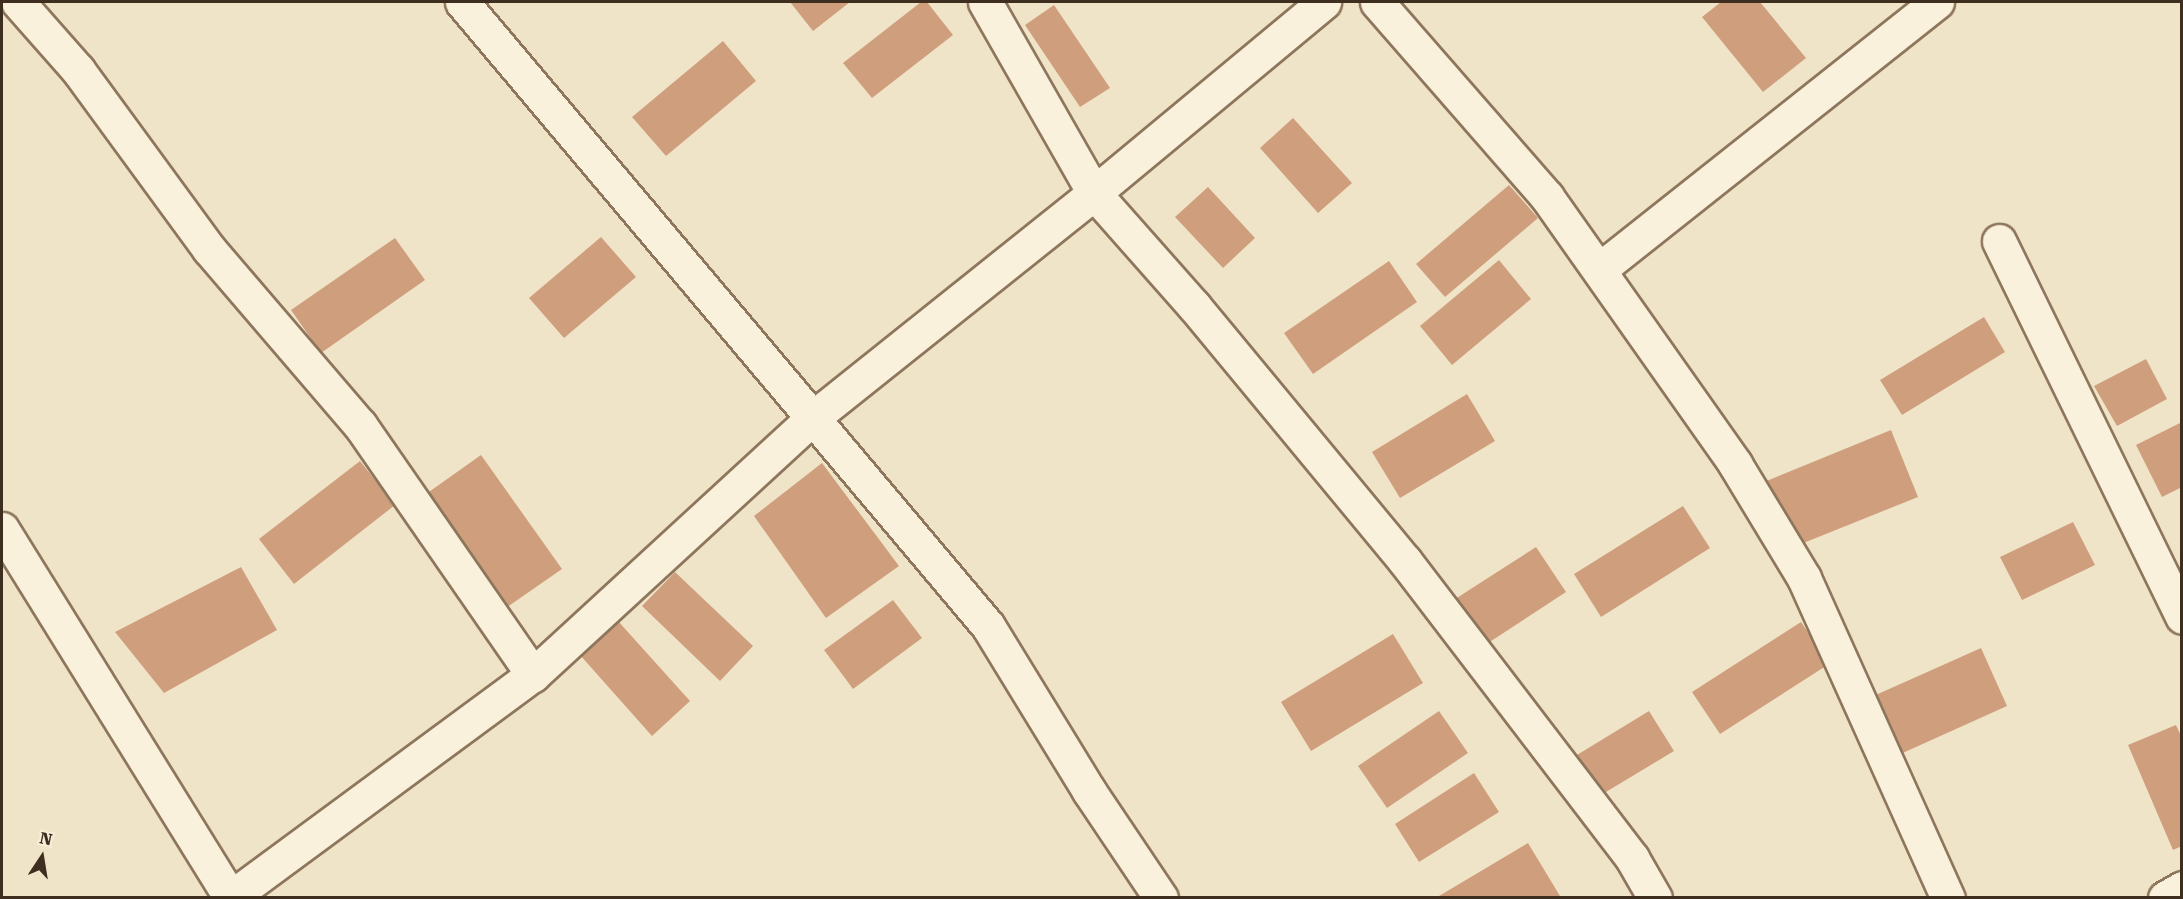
<!DOCTYPE html>
<style>
body{margin:0}
#map{position:relative;width:2183px;height:899px;overflow:hidden;background:#f0e4c8;font-family:"Roboto Serif",serif}
div>[style]{position:absolute}
.building>*{inset:0;background:#cf9f7d}
.roads{filter:drop-shadow(2px 0 #8d765c) drop-shadow(-2px 0 #8d765c) drop-shadow(0 2px #8d765c) drop-shadow(0 -2px #8d765c)}
.minor>*{height:33px;margin:-16.5px;padding:0 16.5px;transform-origin:16.5px;border-radius:16.5px;background:#faf1dc}
span{translate:-50% -50%;white-space:nowrap;text-align:center;line-height:1.15;-webkit-text-stroke:5px #f7eed8;paint-order:stroke}
.frame{position:absolute;inset:0;border:3px solid #3d2e20;pointer-events:none}
.north{position:absolute;left:12px;top:827px;width:60px;height:60px;-webkit-text-stroke:4px #f7eed8;paint-order:stroke;rotate:12deg;font-size:16px;font-weight:700;line-height:24px;text-align:center;color:#3d2e20}
.north::after{content:'';display:block;margin:auto;width:21px;height:27px;background:#3d2e20;clip-path:polygon(50% 0,100% 100%,50% 72%,0 100%)}
</style>
<div id="map">
<div class="building">
<i style="clip-path:polygon(790px 2px,850px 2px,813px 31px)"></i>
<i style="clip-path:polygon(921px 2px,927px 2px,953px 35px,872px 98px,843px 63px)"></i>
<i style="clip-path:polygon(1721px 2px,1760px 2px,1806px 58px,1763px 92px,1702px 17px)"></i>
<i style="clip-path:polygon(1054px 5px,1110px 88px,1080px 107px,1025px 25px)"></i>
<i style="clip-path:polygon(723px 41px,756px 81px,666px 156px,632px 117px)"></i>
<i style="clip-path:polygon(1293px 118px,1352px 183px,1318px 213px,1260px 148px)"></i>
<i style="clip-path:polygon(1509px 185px,1538px 218px,1445px 297px,1416px 264px)"></i>
<i style="clip-path:polygon(1208px 187px,1255px 238px,1223px 268px,1175px 217px)"></i>
<i style="clip-path:polygon(601px 237px,636px 277px,564px 338px,529px 298px)"></i>
<i style="clip-path:polygon(395px 238px,425px 280px,321px 353px,291px 310px)"></i>
<i style="clip-path:polygon(1499px 260px,1531px 299px,1452px 365px,1420px 326px)"></i>
<i style="clip-path:polygon(1389px 261px,1417px 302px,1313px 374px,1284px 333px)"></i>
<i style="clip-path:polygon(1984px 317px,2005px 352px,1902px 415px,1880px 380px)"></i>
<i style="clip-path:polygon(2146px 359px,2167px 399px,2117px 426px,2094px 386px)"></i>
<i style="clip-path:polygon(1467px 394px,1495px 441px,1400px 498px,1372px 452px)"></i>
<i style="clip-path:polygon(2182px 422px,2182px 487px,2162px 497px,2136px 445px)"></i>
<i style="clip-path:polygon(1891px 430px,1918px 497px,1791px 548px,1764px 482px)"></i>
<i style="clip-path:polygon(481px 455px,562px 569px,506px 608px,426px 494px)"></i>
<i style="clip-path:polygon(360px 461px,395px 505px,294px 584px,259px 539px)"></i>
<i style="clip-path:polygon(822px 463px,899px 566px,826px 618px,754px 516px)"></i>
<i style="clip-path:polygon(1683px 506px,1710px 548px,1601px 617px,1574px 574px)"></i>
<i style="clip-path:polygon(2073px 522px,2095px 565px,2022px 600px,2000px 557px)"></i>
<i style="clip-path:polygon(1536px 547px,1566px 592px,1482px 647px,1452px 601px)"></i>
<i style="clip-path:polygon(241px 567px,277px 630px,164px 693px,115px 632px)"></i>
<i style="clip-path:polygon(675px 572px,753px 646px,720px 681px,642px 606px)"></i>
<i style="clip-path:polygon(893px 600px,922px 638px,853px 689px,824px 650px)"></i>
<i style="clip-path:polygon(618px 621px,690px 701px,652px 736px,580px 655px)"></i>
<i style="clip-path:polygon(1801px 622px,1829px 664px,1720px 734px,1692px 692px)"></i>
<i style="clip-path:polygon(1393px 634px,1423px 683px,1311px 751px,1281px 702px)"></i>
<i style="clip-path:polygon(1981px 648px,2007px 706px,1896px 756px,1869px 698px)"></i>
<i style="clip-path:polygon(1439px 711px,1468px 753px,1387px 808px,1358px 766px)"></i>
<i style="clip-path:polygon(1649px 711px,1674px 751px,1596px 798px,1572px 758px)"></i>
<i style="clip-path:polygon(2176px 725px,2182px 738px,2182px 846px,2173px 850px,2128px 745px)"></i>
<i style="clip-path:polygon(1474px 773px,1499px 812px,1419px 862px,1395px 824px)"></i>
<i style="clip-path:polygon(1528px 843px,1560px 896px,1440px 898px,1439px 896px)"></i>
</div>
<div class="roads">
<div class="minor">
<i style="left:18px;top:2px;width:91px;rotate:48.6deg"></i>
<i style="left:78px;top:70px;width:222px;rotate:53.8deg"></i>
<i style="left:209px;top:249px;width:232px;rotate:49.4deg"></i>
<i style="left:360px;top:425px;width:304px;rotate:55.3deg"></i>
<i style="left:462px;top:2px;width:816px;rotate:49.87deg"></i>
<i style="left:988px;top:626px;width:193px;rotate:58.5deg"></i>
<i style="left:1089px;top:791px;width:129px;rotate:56.1deg"></i>
<i style="left:985px;top:2px;width:220px;rotate:60.3deg"></i>
<i style="left:1094px;top:193px;width:151px;rotate:48.5deg"></i>
<i style="left:1194px;top:306px;width:331px;rotate:50.4deg"></i>
<i style="left:1405px;top:561px;width:374px;rotate:52.6deg"></i>
<i style="left:1632px;top:858px;width:46px;rotate:60.1deg"></i>
<i style="left:1377px;top:2px;width:259px;rotate:48.9deg"></i>
<i style="left:1547px;top:197px;width:327px;rotate:54.8deg"></i>
<i style="left:1735px;top:464px;width:133px;rotate:58.8deg"></i>
<i style="left:1804px;top:578px;width:351px;rotate:65.8deg"></i>
<i style="left:1999px;top:241px;width:418px;rotate:64deg"></i>
<i style="left:1600px;top:269px;width:430px;rotate:-38.4deg"></i>
<i style="left:2px;top:529px;width:433px;rotate:58.2deg"></i>
<i style="left:230px;top:898px;width:376px;rotate:-36.4deg"></i>
<i style="left:533px;top:675px;width:383px;rotate:-42.6deg"></i>
<i style="left:815px;top:416px;width:357px;rotate:-38.6deg"></i>
<i style="left:1094px;top:193px;width:299px;rotate:-39.7deg"></i>
<i style="left:2165px;top:898px;width:20px;rotate:-30deg"></i>
</div>
</div>
<div class="frame"></div>
<div class="north">N</div>
</div>
